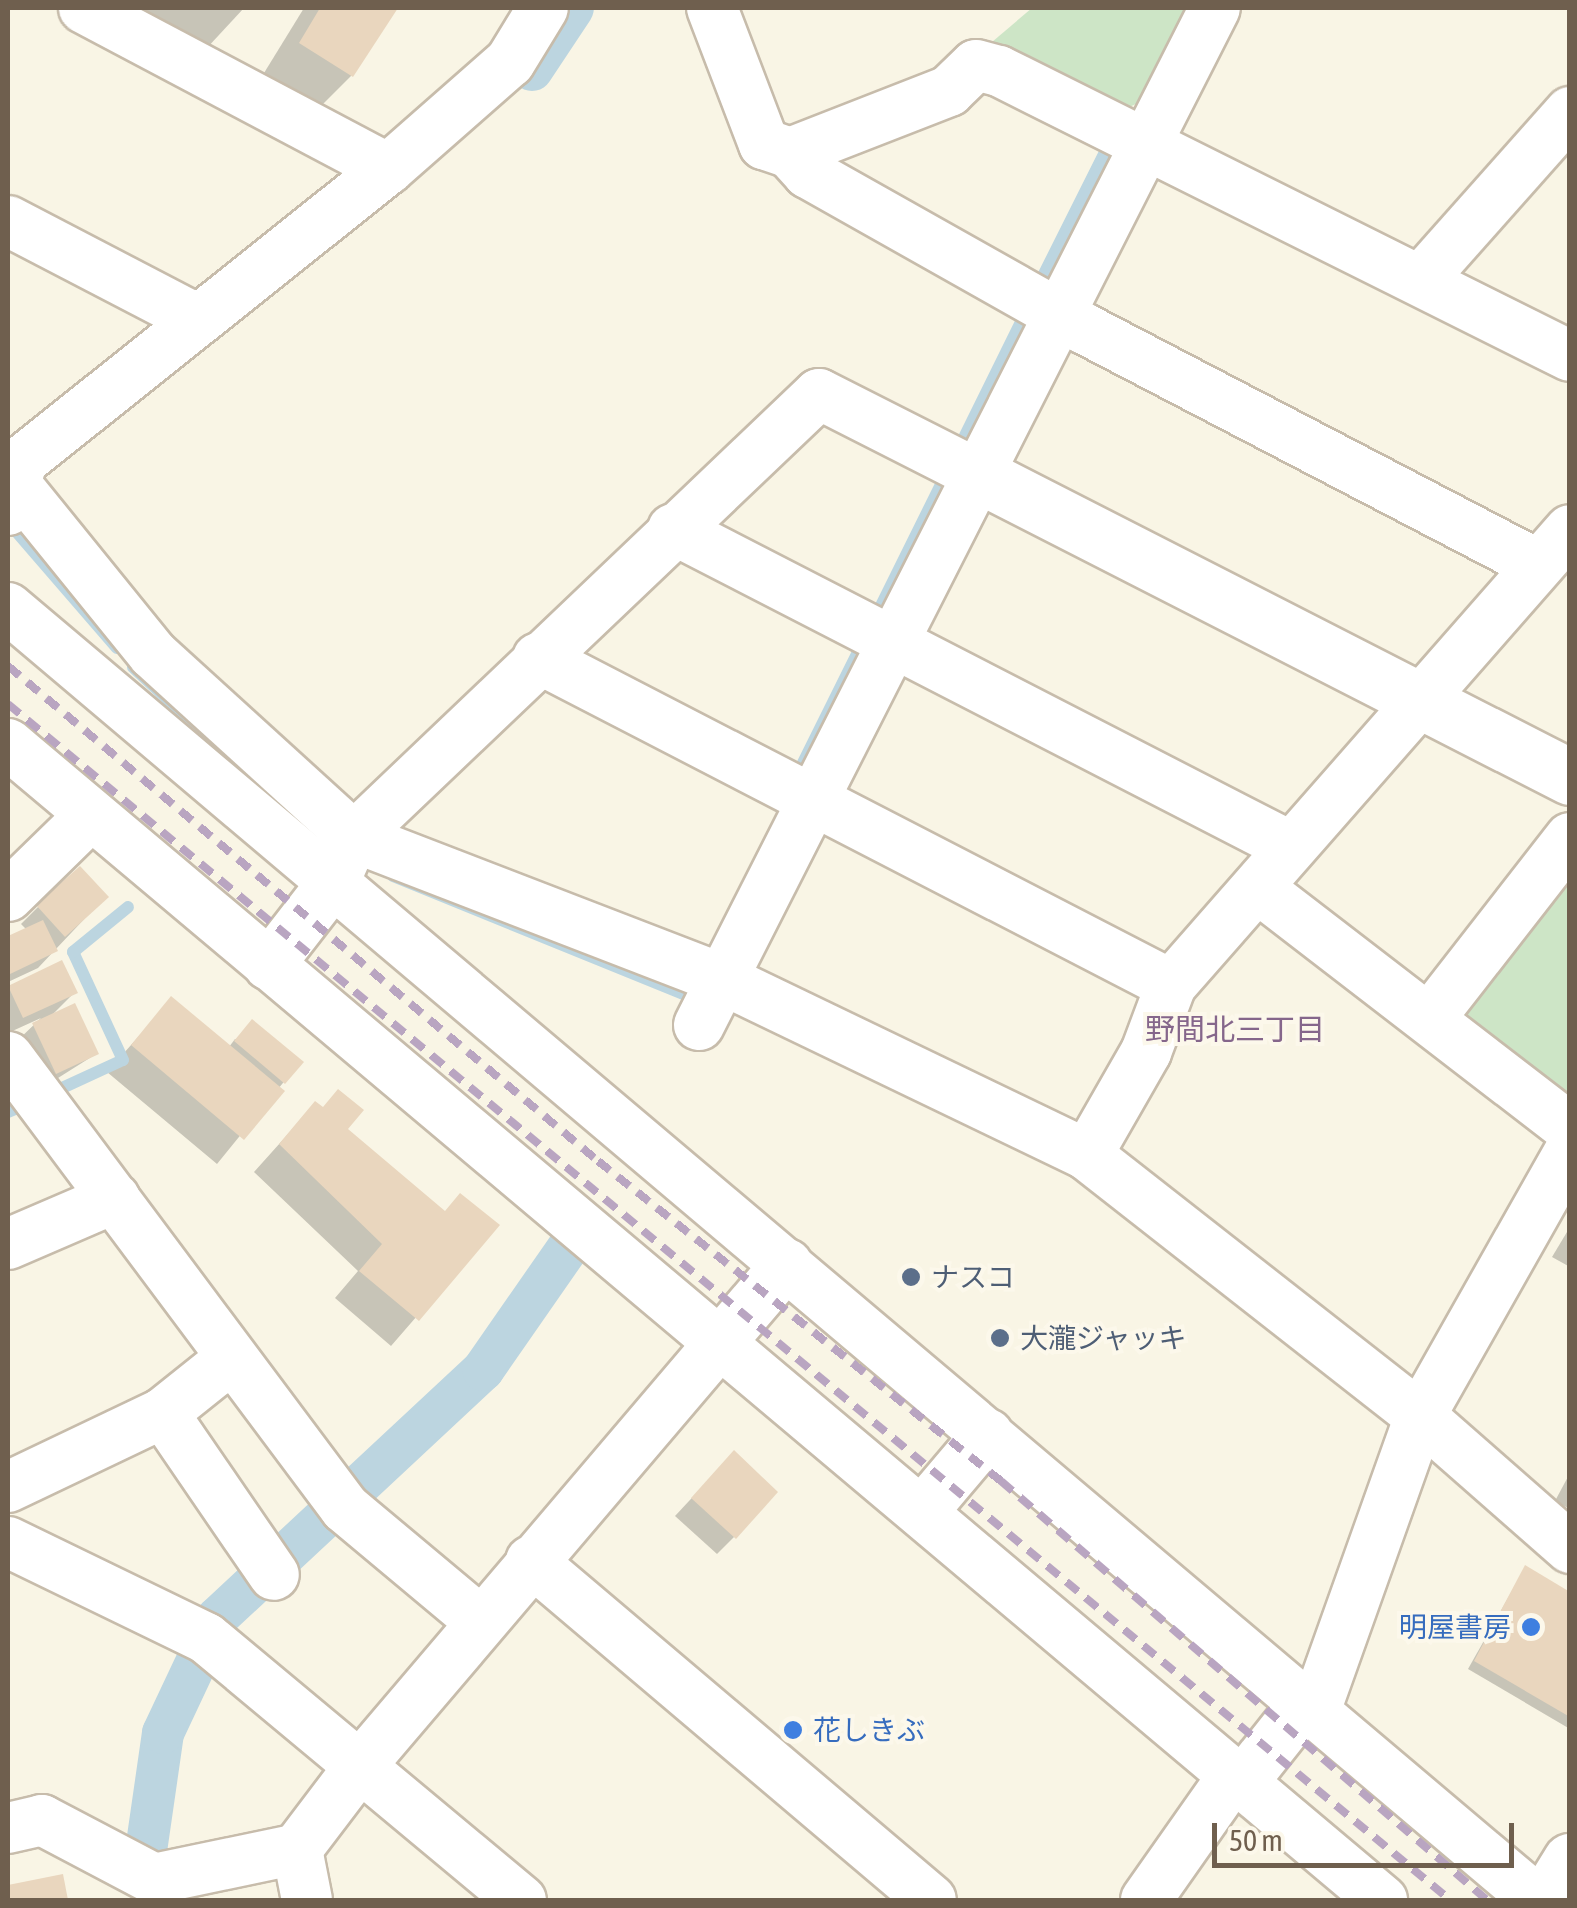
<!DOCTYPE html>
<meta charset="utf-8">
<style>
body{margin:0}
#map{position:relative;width:1577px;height:1908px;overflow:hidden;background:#f9f5e5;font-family:"Asap Condensed","Noto Sans JP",sans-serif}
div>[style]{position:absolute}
.green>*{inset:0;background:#cde5c6}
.shadow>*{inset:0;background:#0003}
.stream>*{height:12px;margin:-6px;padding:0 6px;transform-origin:6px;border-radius:6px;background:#bcd5e0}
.canal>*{height:42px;margin:-21px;padding:0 21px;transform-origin:21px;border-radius:21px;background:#bcd5e0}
.building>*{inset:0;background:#e9d6be}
.roads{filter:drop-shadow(2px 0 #c7bcab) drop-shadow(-2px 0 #c7bcab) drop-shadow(0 2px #c7bcab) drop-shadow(0 -2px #c7bcab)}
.street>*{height:50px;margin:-25px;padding:0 25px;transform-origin:25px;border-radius:25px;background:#fff}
.secondary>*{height:55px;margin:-27.5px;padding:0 27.5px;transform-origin:27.5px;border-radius:27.5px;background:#fff}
.rail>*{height:8px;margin-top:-4px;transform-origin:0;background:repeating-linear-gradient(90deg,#b9a5c1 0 15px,transparent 0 25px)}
.dots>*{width:28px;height:28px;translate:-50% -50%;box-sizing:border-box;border:5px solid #fcf8eb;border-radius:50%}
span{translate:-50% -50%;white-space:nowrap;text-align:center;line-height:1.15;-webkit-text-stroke:8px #fcf8eb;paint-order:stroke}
.service-label{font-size:28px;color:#4e5e75}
.left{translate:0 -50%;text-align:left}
.shop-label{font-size:28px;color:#366cbe}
.right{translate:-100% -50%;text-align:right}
.neighbourhood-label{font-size:30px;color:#85668b}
.frame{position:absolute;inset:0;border:10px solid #6f5f4e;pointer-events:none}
.scale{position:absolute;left:1212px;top:1823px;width:302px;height:45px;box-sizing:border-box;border:5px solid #6f5f4e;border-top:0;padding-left:12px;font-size:30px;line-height:35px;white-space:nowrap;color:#6f5f4e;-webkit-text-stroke:8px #fcf8eb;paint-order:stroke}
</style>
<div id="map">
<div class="green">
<i style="clip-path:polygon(1032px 8px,1185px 8px,1138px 103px,1125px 109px,992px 42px)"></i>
<i style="clip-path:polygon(1569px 858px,1569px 1108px,1457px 1018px)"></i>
</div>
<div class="shadow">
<i style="clip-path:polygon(83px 8px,244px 8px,193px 63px)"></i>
<i style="clip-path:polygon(304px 8px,396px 8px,351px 76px,304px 123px,253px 91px)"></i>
<i style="clip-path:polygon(38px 907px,89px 914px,38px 968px,8px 982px,8px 939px,27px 930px,21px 924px)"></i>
<i style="clip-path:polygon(61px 963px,75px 992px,51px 1016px,96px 1054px,39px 1090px,16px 1042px,41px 1018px,8px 1033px,8px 989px)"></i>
<i style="clip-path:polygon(172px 999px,229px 1047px,235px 1039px,300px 1062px,217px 1164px,107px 1072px)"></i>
<i style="clip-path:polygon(315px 1104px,444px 1213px,496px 1225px,391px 1346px,335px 1298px,358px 1271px,254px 1172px)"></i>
<i style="clip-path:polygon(1570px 1227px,1570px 1267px,1552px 1257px)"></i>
<i style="clip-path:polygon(717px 1471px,734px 1537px,717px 1554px,675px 1516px)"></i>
<i style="clip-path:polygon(1570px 1473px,1570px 1509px,1555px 1501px)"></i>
<i style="clip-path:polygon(1525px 1568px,1570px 1595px,1570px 1729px,1468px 1669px)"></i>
</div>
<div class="stream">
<i style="left:1035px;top:292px;width:170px;rotate:-63.4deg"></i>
<i style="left:956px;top:454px;width:161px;rotate:-63.8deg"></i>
<i style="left:9px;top:523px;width:165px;rotate:49.2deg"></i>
<i style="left:874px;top:620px;width:165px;rotate:-63.7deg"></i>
<i style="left:133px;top:667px;width:159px;rotate:42.7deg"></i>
<i style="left:794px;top:781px;width:160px;rotate:-63.6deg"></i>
<i style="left:393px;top:876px;width:314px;rotate:22.1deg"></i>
<i style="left:684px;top:994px;width:20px;rotate:-57deg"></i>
<i style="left:49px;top:1094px;width:81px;rotate:-24.7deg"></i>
<i style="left:123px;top:1060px;width:119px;rotate:-114.8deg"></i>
<i style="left:73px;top:952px;width:71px;rotate:-39.3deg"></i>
<i style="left:8px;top:1112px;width:25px;rotate:-23deg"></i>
</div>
<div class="canal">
<i style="left:532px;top:70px;width:74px;rotate:-56.5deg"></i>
<i style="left:155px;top:1900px;width:43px;rotate:-103.4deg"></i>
<i style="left:145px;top:1858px;width:126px;rotate:-81.8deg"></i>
<i style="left:163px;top:1733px;width:127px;rotate:-64.8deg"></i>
<i style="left:217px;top:1618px;width:364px;rotate:-43deg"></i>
<i style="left:483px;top:1370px;width:156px;rotate:-55.2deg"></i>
</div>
<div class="building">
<i style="clip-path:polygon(320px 8px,398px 8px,353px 77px,299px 43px)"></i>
<i style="clip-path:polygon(80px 866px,109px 897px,65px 937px,36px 905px)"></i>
<i style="clip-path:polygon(43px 920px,58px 951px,8px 975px,8px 936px)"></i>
<i style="clip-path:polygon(62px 960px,78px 993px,23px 1018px,8px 986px)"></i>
<i style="clip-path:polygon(171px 996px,285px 1091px,244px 1140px,131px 1045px)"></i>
<i style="clip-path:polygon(75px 1003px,99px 1054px,56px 1074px,32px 1023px)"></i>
<i style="clip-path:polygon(252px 1019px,304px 1062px,285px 1084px,234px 1041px)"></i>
<i style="clip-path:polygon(338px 1089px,364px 1110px,348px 1129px,445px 1211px,460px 1193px,500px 1225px,419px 1321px,359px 1271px,382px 1244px,279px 1144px,315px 1101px,323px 1107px)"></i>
<i style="clip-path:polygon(734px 1450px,778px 1492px,736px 1539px,691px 1498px)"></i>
<i style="clip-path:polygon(1525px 1565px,1570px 1592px,1570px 1717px,1474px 1661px)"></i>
<i style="clip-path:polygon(63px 1874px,68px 1900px,8px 1900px,8px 1885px)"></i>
</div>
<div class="roads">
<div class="street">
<i style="left:84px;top:8px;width:344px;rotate:27.9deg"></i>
<i style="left:712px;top:8px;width:146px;rotate:69.1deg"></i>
<i style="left:764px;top:144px;width:28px;rotate:19deg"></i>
<i style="left:790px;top:153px;width:171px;rotate:-21.3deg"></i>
<i style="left:949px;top:91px;width:37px;rotate:-44deg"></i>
<i style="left:976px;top:65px;width:24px;rotate:15deg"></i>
<i style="left:999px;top:71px;width:638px;rotate:26.52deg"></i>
<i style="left:790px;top:153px;width:27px;rotate:48deg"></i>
<i style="left:808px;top:173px;width:318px;rotate:29.4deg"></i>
<i style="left:1085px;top:329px;width:509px;rotate:27.52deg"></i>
<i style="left:8px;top:221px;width:212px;rotate:27.5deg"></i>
<i style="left:1421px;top:280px;width:225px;rotate:-48.4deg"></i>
<i style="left:8px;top:475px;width:230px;rotate:51deg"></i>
<i style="left:153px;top:654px;width:272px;rotate:42.3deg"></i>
<i style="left:354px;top:837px;width:394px;rotate:21.1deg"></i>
<i style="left:722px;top:979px;width:405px;rotate:25.7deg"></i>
<i style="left:1087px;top:1155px;width:423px;rotate:38.1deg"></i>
<i style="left:1420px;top:1416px;width:200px;rotate:41.3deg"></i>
<i style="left:8px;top:510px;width:51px;rotate:-74.1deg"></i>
<i style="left:22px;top:461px;width:468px;rotate:-38.6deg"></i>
<i style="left:388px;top:169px;width:162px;rotate:-41.3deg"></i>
<i style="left:510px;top:62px;width:63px;rotate:-58.6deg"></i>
<i style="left:673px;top:529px;width:693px;rotate:27.23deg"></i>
<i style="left:8px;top:608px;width:2002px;rotate:40.2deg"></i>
<i style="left:538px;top:658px;width:712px;rotate:27.32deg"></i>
<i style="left:8px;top:744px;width:1796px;rotate:40.08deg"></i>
<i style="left:1258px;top:888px;width:394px;rotate:37.6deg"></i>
<i style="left:8px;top:896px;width:115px;rotate:-44.3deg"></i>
<i style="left:269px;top:965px;width:108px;rotate:-52.2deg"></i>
<i style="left:335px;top:880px;width:47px;rotate:-66.2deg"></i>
<i style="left:354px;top:837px;width:642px;rotate:-43.61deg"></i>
<i style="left:819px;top:394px;width:177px;rotate:26.9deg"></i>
<i style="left:1430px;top:1018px;width:228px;rotate:-52.1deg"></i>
<i style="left:699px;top:1025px;width:1140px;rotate:-63.1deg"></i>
<i style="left:8px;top:1057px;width:563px;rotate:53.23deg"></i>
<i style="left:345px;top:1508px;width:175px;rotate:39.9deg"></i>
<i style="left:1087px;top:1155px;width:119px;rotate:-60.2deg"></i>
<i style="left:1146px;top:1052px;width:72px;rotate:-69.5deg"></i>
<i style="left:1171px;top:985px;width:605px;rotate:-48.75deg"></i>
<i style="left:8px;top:1244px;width:116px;rotate:-23.3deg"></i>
<i style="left:163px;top:1413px;width:196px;rotate:55.6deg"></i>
<i style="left:8px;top:1487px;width:172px;rotate:-25.5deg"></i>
<i style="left:163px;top:1413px;width:88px;rotate:-38.6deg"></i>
<i style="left:922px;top:1512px;width:102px;rotate:-49.8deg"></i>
<i style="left:8px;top:1542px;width:220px;rotate:25.9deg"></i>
<i style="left:206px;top:1638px;width:410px;rotate:39.8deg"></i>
<i style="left:531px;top:1561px;width:524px;rotate:40.28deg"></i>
<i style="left:8px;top:1828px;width:35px;rotate:-13deg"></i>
<i style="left:42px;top:1820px;width:127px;rotate:27.8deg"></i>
<i style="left:154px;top:1879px;width:146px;rotate:-11.8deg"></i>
<i style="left:307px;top:1900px;width:52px;rotate:-101.1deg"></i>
<i style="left:297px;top:1849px;width:104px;rotate:-52.8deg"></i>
<i style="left:360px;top:1766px;width:659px;rotate:-49.62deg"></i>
<i style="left:1146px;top:1900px;width:151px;rotate:-54.9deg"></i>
<i style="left:1233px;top:1776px;width:21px;rotate:-19deg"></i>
<i style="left:1253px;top:1769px;width:68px;rotate:-51.6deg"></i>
<i style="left:1295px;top:1716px;width:21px;rotate:-14deg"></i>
<i style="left:1315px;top:1711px;width:313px;rotate:-70.4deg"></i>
<i style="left:1420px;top:1416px;width:305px;rotate:-60.5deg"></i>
</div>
<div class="secondary">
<i style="left:977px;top:474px;width:666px;rotate:27.07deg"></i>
<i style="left:1546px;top:1900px;width:46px;rotate:-58.4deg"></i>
</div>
</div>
<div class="rail">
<i style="left:8px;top:666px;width:770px;rotate:40deg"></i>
<i style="left:598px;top:1161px;width:515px;rotate:38.45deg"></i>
<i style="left:1001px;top:1481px;width:642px;rotate:40.77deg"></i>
<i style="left:8px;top:704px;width:1873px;rotate:39.67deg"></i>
</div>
<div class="dots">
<i style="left:911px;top:1277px;background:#5c6f8a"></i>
<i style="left:1000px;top:1338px;background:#5c6f8a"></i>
<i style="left:1531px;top:1627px;background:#3f7fe0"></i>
<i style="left:793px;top:1730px;background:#3f7fe0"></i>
</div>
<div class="service-label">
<span class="left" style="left:931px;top:1277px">ナスコ</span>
<span class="left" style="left:1020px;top:1338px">大瀧ジャッキ</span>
</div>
<div class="shop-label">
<span class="right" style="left:1511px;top:1627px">明屋書房</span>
<span class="left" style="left:813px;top:1730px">花しきぶ</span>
</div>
<div class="neighbourhood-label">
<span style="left:1235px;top:1029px">野間北三丁目</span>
</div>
<div class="frame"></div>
<div class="scale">50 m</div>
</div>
